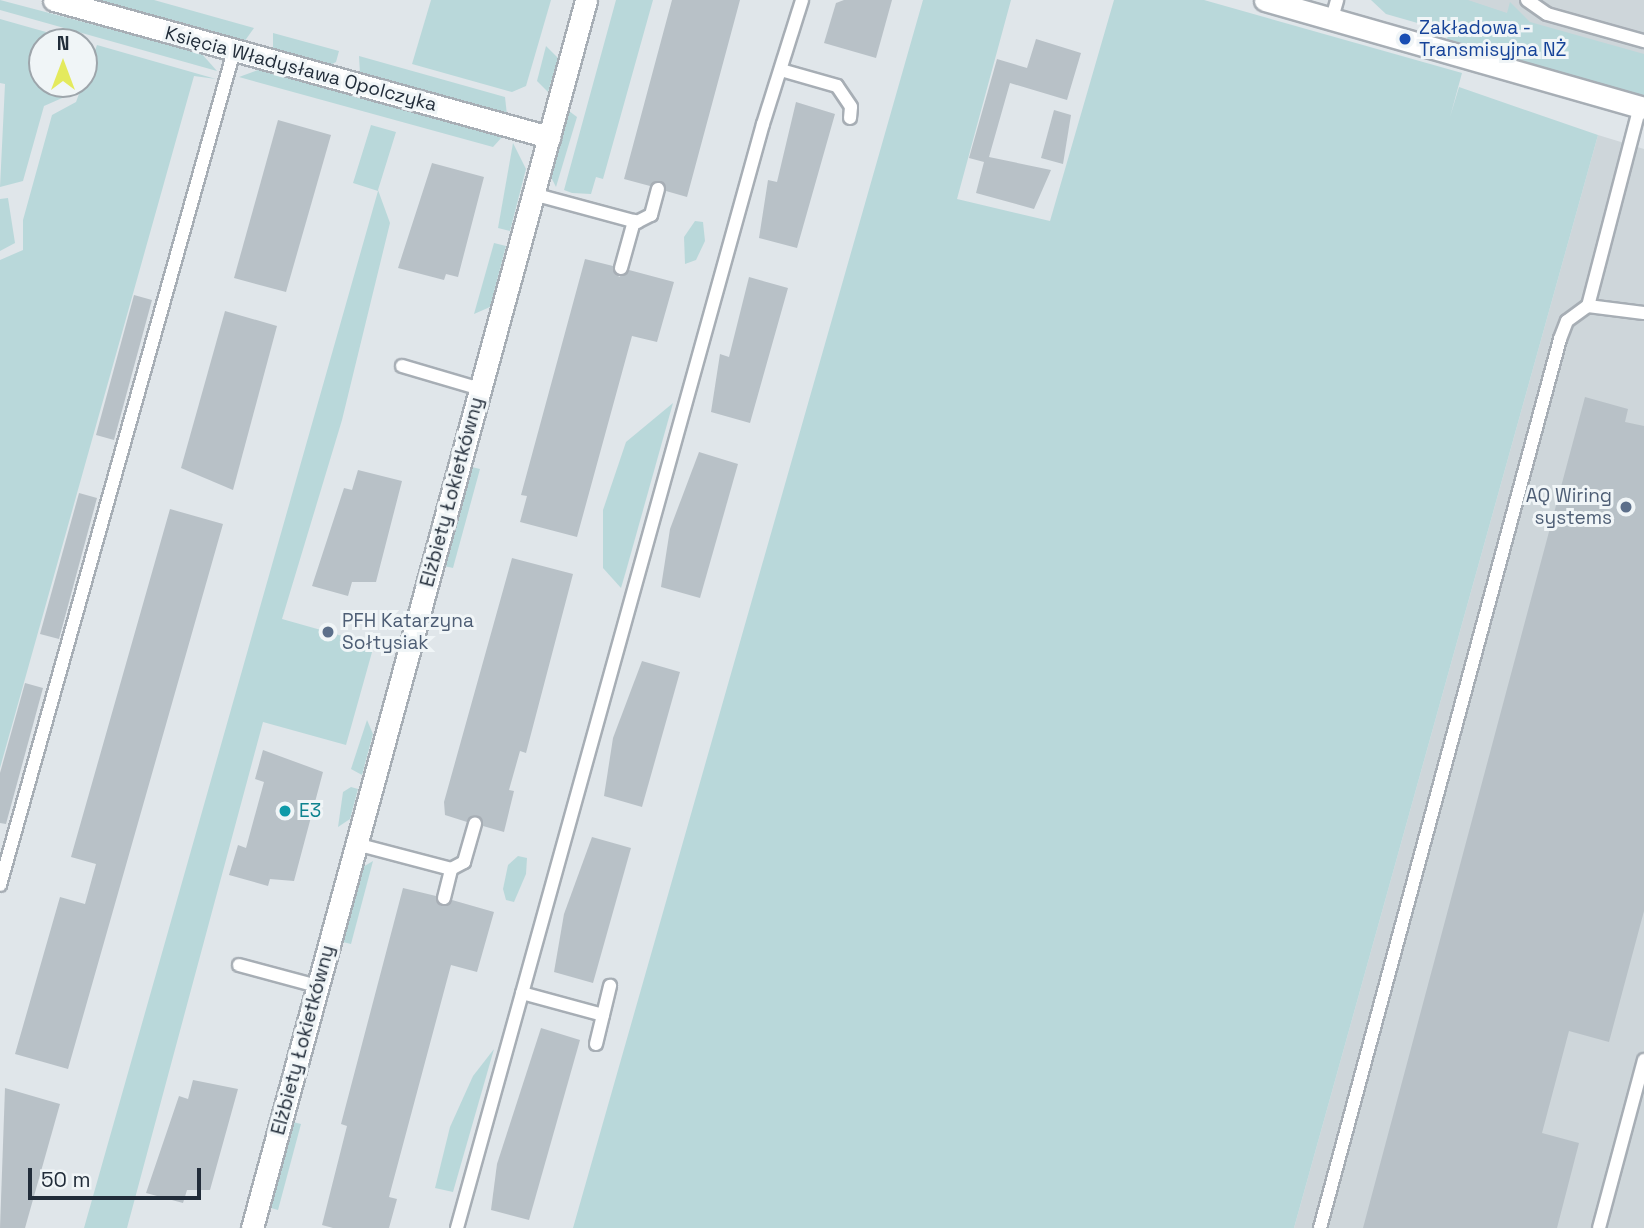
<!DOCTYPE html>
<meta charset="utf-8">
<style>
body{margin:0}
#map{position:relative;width:1644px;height:1228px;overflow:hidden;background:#e0e6ea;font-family:"Space Grotesk",sans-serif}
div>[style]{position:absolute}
.built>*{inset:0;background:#ced6da}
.green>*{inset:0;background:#b9d8da}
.building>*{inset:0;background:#b8c1c7}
.roads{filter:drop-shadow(2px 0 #a7aeb5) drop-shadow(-2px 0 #a7aeb5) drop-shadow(0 2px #a7aeb5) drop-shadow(0 -2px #a7aeb5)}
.lane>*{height:12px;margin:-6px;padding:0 6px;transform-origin:6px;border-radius:6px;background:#fff}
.street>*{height:21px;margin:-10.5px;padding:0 10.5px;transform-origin:10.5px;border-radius:10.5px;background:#fff}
.secondary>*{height:21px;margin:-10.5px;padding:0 10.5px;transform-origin:10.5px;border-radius:10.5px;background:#fff}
.dots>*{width:19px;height:19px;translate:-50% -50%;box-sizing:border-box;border:4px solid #f0f5f7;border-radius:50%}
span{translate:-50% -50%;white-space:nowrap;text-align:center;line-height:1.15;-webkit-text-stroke:6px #f0f5f7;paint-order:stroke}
.transit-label{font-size:19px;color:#164399}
.left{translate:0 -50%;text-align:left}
.street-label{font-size:19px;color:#212c39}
.service-label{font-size:19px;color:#4e5e75}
.right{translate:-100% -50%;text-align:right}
.culture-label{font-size:19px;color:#0d838f}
.north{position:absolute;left:28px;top:28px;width:70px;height:70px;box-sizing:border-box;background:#f0f5f7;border:2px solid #9da5ab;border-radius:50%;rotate:0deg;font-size:19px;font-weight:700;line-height:28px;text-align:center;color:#212c39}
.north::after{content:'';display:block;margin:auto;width:24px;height:32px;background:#e4ea5d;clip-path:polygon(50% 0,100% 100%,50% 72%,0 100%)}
.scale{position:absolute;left:28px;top:1168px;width:173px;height:32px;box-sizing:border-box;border:4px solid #212c39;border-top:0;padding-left:9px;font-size:21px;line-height:24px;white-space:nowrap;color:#212c39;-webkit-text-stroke:5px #f0f5f7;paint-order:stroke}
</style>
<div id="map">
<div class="built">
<i style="clip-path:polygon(1454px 0,1644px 0,1644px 60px)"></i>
<i style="clip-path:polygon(1598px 135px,1644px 149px,1644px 1228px,1294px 1228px)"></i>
</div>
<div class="green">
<i style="clip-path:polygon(0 0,201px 53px,217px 71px,0 10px)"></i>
<i style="clip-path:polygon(91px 0,154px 0,254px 28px,244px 42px)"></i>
<i style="clip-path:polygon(431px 0,551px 0,526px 86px,512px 92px,412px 64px)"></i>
<i style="clip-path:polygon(616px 0,653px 0,603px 179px,596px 177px,591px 194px,572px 193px,564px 190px)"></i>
<i style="clip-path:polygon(923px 0,1011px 0,957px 199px,1050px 221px,1114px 0,1204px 0,1462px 73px,1450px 117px,1459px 87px,1598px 135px,1294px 1228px,573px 1228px)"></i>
<i style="clip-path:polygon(1371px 0,1468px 0,1507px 13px,1510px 2px,1530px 22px,1644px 54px,1644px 96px,1447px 39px,1449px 32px,1386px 14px)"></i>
<i style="clip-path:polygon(0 19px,46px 32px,42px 84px,72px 84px,69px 95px,44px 106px,23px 181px,0 187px,5px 84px,0 83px)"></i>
<i style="clip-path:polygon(273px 33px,339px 51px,336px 62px,328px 66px,273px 50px)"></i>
<i style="clip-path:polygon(97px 45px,216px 79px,194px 76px,0 768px,0 260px,23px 250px,23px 220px,52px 115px,76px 102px)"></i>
<i style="clip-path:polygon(546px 46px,558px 58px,548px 92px,537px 81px)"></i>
<i style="clip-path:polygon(359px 56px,505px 97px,507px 115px,360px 74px)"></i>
<i style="clip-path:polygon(261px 69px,503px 136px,493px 147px,239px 77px)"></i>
<i style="clip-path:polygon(569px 111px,577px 117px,556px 187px,551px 177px)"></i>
<i style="clip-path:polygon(371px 125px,396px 132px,378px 190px,390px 223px,342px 420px,282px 619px,374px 645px,346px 745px,263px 722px,127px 1228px,84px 1228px,378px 191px,353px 183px)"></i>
<i style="clip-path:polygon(513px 143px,526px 169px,510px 231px,498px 228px)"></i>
<i style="clip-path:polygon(8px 198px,15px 243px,0 251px,0 199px)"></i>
<i style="clip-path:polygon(695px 221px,703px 222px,705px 241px,696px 260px,685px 264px,684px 237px)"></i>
<i style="clip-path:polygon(494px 243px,506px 246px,490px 307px,474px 314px)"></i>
<i style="clip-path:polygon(673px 403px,626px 571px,621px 588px,603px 568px,603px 510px,626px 442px)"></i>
<i style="clip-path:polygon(472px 467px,480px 469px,453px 568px,444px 566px)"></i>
<i style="clip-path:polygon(367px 720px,373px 734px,362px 775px,351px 769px)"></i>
<i style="clip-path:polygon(351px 787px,358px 789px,350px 819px,338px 827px,343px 792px)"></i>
<i style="clip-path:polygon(518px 856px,527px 858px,526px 874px,514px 902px,506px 900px,503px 889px,508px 865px)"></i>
<i style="clip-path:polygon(373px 861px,351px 944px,343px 942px,363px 867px)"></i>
<i style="clip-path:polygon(494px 1049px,453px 1192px,435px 1188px,450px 1127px,473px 1076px)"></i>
<i style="clip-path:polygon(293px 1122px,301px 1124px,278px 1210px,271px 1208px)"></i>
</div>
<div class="building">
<i style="clip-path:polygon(672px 0,740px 0,687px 197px,666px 191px,661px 181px,650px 186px,624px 179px)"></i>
<i style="clip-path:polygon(844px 0,892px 0,876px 58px,824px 43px,836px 3px)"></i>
<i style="clip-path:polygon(1036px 39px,1081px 53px,1067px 100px,1010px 83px,989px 157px,1051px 170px,1034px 209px,976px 193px,984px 162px,969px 158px,997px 59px,1027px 68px)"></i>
<i style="clip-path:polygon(796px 102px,835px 114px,797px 248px,759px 238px,768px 180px,777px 182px)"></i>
<i style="clip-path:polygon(1054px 110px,1071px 115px,1063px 164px,1041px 158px)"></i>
<i style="clip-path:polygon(278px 120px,331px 135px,286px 292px,234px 278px)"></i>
<i style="clip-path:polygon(432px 163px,484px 177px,458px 277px,446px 274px,444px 280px,398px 268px)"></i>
<i style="clip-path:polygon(585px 259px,613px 266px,619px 277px,629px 270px,674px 282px,657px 342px,632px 336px,577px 537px,520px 522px,527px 496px,521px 495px)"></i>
<i style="clip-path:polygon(749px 277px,788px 288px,750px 423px,711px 412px,720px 354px,729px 357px)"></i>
<i style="clip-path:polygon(134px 295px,152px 300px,114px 440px,96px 435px)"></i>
<i style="clip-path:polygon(225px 311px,277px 326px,233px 490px,181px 468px)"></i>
<i style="clip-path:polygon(1585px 397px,1628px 409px,1625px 422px,1644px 426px,1644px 911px,1609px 1042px,1569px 1031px,1542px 1133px,1579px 1143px,1557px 1228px,1363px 1228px)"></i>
<i style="clip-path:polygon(699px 452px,738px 464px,700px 598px,661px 587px,670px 529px)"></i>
<i style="clip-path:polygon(358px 470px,402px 481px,376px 582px,352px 582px,348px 596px,312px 586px,344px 488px,352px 490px)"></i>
<i style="clip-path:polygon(79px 493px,97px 498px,59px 639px,40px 634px)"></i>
<i style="clip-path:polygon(170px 509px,223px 524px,68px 1069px,15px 1054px,60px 897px,85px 904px,96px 864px,71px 857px)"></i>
<i style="clip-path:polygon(512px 558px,573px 574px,526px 753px,520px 751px,509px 790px,514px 791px,504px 832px,483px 826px,478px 816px,467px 822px,445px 815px,444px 802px)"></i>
<i style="clip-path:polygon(642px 661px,680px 672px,642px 807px,604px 796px,613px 738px)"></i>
<i style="clip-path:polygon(25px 683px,43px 688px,6px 824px,0 823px,0 773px)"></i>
<i style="clip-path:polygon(263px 750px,323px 772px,294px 881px,270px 879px,268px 886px,229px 875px,238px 845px,246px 848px,264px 782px,255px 779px)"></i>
<i style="clip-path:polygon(592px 837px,631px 848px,593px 983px,554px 972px,564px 914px)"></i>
<i style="clip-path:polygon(403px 888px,436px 896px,441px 906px,452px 900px,494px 912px,477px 972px,451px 965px,389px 1197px,397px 1199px,389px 1228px,333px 1228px,322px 1225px,347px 1126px,341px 1124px)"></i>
<i style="clip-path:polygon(541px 1028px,580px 1040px,529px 1220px,491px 1210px,497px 1164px)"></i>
<i style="clip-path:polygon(193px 1080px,238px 1089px,210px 1190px,187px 1190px,183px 1203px,146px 1193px,179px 1096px,188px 1099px)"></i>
<i style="clip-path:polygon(5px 1088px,60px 1104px,25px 1228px,0 1228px)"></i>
</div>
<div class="roads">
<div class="lane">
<i style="left:1527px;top:0;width:24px;rotate:35deg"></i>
<i style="left:1547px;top:14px;width:101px;rotate:15.6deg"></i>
<i style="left:1332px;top:18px;width:19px;rotate:-74deg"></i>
<i style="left:781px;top:70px;width:58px;rotate:15.9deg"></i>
<i style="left:837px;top:86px;width:25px;rotate:56deg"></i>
<i style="left:851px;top:107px;width:11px;rotate:95deg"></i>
<i style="left:533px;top:194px;width:108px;rotate:15.1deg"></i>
<i style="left:637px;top:222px;width:16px;rotate:-27deg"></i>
<i style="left:651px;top:215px;width:27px;rotate:-75deg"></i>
<i style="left:621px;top:268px;width:49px;rotate:-74.5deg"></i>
<i style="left:1588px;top:306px;width:206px;rotate:-75.4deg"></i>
<i style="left:402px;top:366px;width:81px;rotate:16.4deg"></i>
<i style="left:356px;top:844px;width:98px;rotate:14.7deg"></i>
<i style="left:451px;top:869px;width:15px;rotate:-28deg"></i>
<i style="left:464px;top:862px;width:40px;rotate:-74deg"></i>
<i style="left:0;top:885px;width:866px;rotate:-74.33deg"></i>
<i style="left:444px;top:898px;width:30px;rotate:-76deg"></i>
<i style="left:239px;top:965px;width:81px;rotate:15.1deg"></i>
<i style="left:522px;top:993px;width:84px;rotate:15.2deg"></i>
<i style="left:596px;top:1044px;width:60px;rotate:-76.4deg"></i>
<i style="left:457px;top:1228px;width:1146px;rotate:-74.51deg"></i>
<i style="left:763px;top:124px;width:130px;rotate:-72.5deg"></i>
<i style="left:1320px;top:1228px;width:921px;rotate:-74.89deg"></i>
<i style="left:1560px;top:339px;width:19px;rotate:-69deg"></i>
<i style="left:1567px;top:321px;width:26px;rotate:-36deg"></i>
<i style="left:1588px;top:306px;width:56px;rotate:7.1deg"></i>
<i style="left:1599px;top:1228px;width:174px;rotate:-75deg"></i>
</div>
<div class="street">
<i style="left:54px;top:0;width:514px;rotate:15.47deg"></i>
<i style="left:252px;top:1228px;width:1273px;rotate:-74.78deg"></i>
</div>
<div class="secondary">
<i style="left:1265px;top:0;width:394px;rotate:15.9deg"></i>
</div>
</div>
<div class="dots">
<i style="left:1405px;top:39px;background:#1a4fb4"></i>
<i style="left:1626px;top:507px;background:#5c6f8a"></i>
<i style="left:328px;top:632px;background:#5c6f8a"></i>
<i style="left:285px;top:811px;background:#0f9aa8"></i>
</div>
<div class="transit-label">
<span class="left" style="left:1419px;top:39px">Zakładowa -<br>Transmisyjna NŻ</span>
</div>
<div class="street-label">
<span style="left:301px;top:69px;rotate:15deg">Księcia Władysława Opolczyka</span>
<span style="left:452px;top:492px;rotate:-75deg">Elżbiety Łokietkówny</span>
<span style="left:303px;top:1040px;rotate:-75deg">Elżbiety Łokietkówny</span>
</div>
<div class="service-label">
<span class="right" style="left:1612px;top:507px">AQ Wiring<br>systems</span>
<span class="left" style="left:342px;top:632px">PFH Katarzyna<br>Sołtysiak</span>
</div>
<div class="culture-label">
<span class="left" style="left:299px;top:811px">E3</span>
</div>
<div class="north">N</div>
<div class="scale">50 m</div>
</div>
